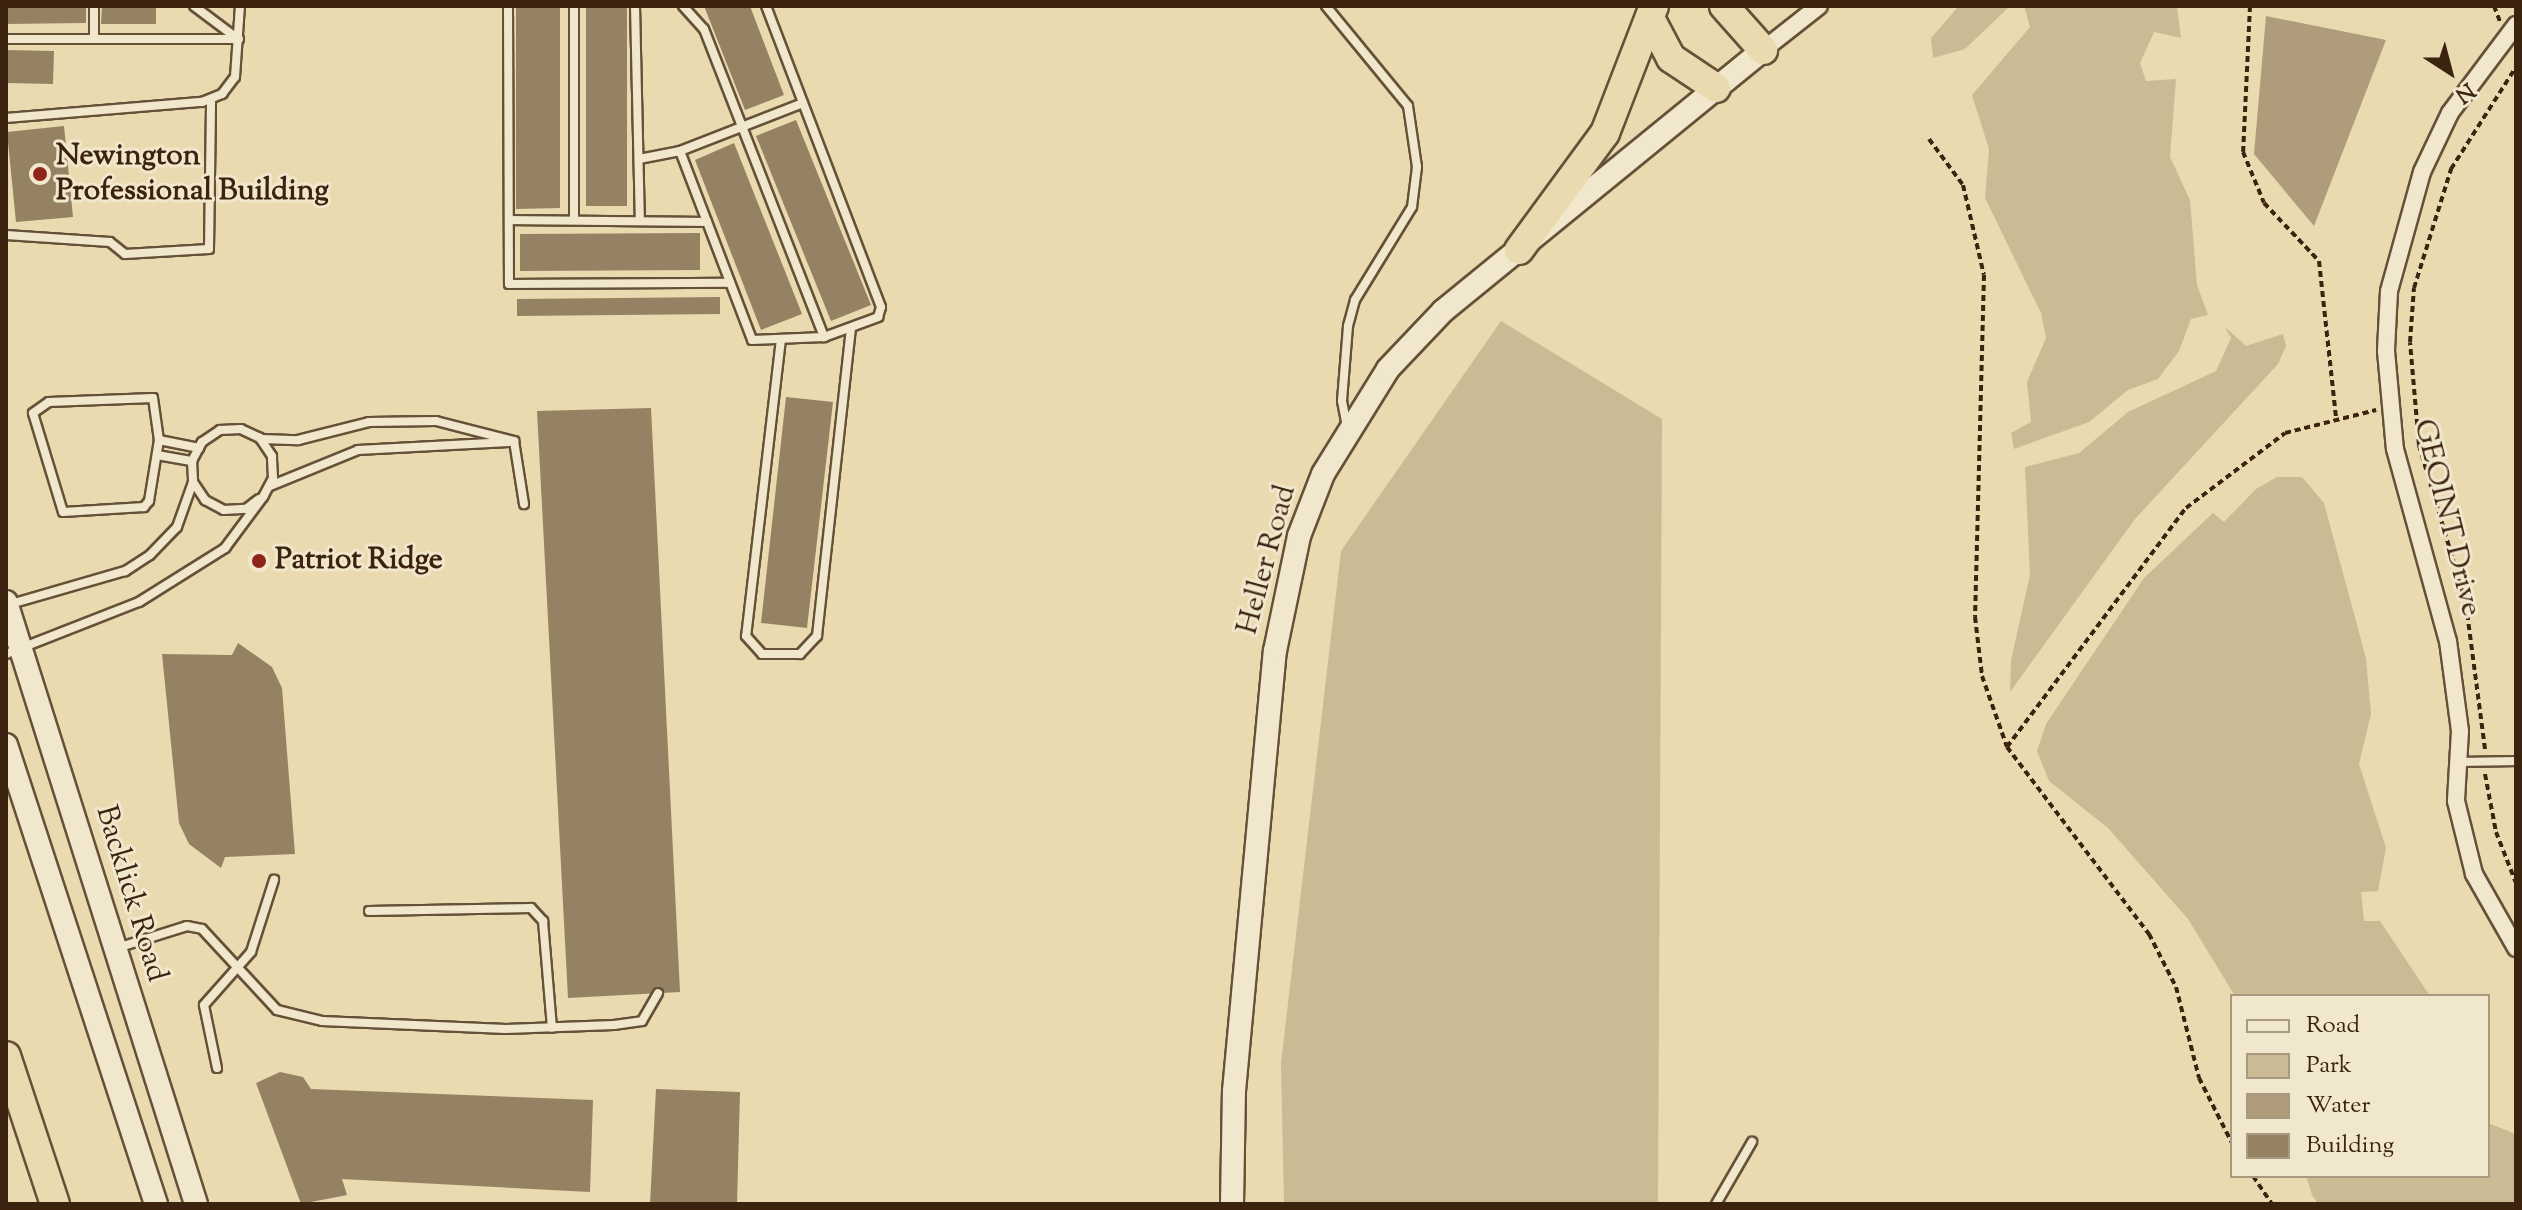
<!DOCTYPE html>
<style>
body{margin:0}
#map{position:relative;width:2522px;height:1210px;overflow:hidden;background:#e9dab0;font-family:"Sorts Mill Goudy",serif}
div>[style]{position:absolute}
.green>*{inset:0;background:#cbbb95}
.water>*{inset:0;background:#ae9c7a}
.building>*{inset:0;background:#958263}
.path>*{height:4px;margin-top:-2px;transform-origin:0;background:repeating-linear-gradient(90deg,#3b2310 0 6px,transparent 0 10px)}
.roads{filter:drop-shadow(2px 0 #665138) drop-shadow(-2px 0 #665138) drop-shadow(0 2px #665138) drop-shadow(0 -2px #665138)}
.lane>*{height:8px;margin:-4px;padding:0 4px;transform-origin:4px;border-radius:4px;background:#f1e7cc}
.street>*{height:16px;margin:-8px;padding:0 8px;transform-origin:8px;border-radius:8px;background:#f1e7cc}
.secondary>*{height:22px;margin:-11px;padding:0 11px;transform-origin:11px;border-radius:11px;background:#f1e7cc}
.highway>*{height:28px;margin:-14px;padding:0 14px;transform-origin:14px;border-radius:14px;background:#e9dab0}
.dots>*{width:22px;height:22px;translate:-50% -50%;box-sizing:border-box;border:4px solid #f1e7cc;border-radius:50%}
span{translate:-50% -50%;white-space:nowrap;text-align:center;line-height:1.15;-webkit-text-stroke:6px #f1e7cc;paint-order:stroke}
.poi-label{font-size:30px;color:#3b2310;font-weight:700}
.left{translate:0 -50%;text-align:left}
.street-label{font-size:30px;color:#3b2310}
.frame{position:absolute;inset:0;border:8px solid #3b2310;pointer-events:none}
.legend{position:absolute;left:2230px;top:994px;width:260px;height:184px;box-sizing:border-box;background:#f1e7cc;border:2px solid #a89981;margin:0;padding:10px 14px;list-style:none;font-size:24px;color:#3b2310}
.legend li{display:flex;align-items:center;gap:16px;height:40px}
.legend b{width:40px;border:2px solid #a89981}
.north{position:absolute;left:2410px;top:32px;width:80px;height:80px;-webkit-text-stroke:6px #f1e7cc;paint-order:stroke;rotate:144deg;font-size:22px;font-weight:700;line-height:32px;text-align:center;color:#3b2310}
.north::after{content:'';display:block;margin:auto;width:28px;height:36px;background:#3b2310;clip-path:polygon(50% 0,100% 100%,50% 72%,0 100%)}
</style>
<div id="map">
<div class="green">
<i style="clip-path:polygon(1959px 6px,2010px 6px,1965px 49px,1933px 58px,1931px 38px)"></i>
<i style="clip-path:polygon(2024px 6px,2177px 6px,2181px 38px,2154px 32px,2140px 63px,2146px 81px,2176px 79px,2170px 157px,2190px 200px,2197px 285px,2208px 315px,2191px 319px,2179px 351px,2158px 379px,2128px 390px,2089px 422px,2014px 449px,2011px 433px,2031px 422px,2027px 382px,2046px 338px,2041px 313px,1985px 198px,1989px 149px,1972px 95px,2030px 27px)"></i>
<i style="clip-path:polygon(1501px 321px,1662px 419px,1658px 1204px,1284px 1204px,1281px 1063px,1341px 551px)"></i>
<i style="clip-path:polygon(2225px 327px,2246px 346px,2283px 334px,2286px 346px,2278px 364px,2135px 519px,2010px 692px,2011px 660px,2030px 575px,2025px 467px,2079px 453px,2128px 412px,2216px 371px,2231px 338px)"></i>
<i style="clip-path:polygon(2277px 477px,2302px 477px,2324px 503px,2366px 658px,2371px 714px,2359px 764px,2386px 848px,2378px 891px,2361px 892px,2364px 921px,2380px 921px,2430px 996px,2235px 996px,2188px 919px,2108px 828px,2049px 781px,2037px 751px,2046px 724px,2144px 578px,2213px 513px,2224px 522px,2256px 489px)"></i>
<i style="clip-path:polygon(2488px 1123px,2516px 1134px,2516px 1204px,2318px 1204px,2312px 1195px,2306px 1176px,2488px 1176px)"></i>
</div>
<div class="water">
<i style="clip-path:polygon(2266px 16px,2386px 40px,2314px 226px,2254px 154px)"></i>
</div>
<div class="building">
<i style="clip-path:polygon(6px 6px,86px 6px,86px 23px,6px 24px)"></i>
<i style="clip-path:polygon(102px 6px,156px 6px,156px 24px,101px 24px)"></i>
<i style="clip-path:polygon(516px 6px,560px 6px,560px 208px,516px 209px)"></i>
<i style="clip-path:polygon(586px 6px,627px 6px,627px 206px,586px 206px)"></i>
<i style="clip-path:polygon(704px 6px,750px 6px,784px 95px,745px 110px)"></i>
<i style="clip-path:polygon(6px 50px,54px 51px,53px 84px,6px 83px)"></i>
<i style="clip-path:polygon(796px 120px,871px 305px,831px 321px,756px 136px)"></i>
<i style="clip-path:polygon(64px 126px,73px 217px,16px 222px,7px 132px)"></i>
<i style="clip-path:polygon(734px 143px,802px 314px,761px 330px,695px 160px)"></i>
<i style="clip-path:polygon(700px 233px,700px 270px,520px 271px,520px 234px)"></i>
<i style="clip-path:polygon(720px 297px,720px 314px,517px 316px,517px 299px)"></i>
<i style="clip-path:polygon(786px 397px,833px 402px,807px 628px,761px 623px)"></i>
<i style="clip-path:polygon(651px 408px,680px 992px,568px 998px,537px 411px)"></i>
<i style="clip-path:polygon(238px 643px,272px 667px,282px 688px,295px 854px,225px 857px,221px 868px,189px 844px,179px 823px,162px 654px,232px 655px)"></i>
<i style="clip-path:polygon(280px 1072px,303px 1077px,311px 1089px,593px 1100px,590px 1192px,342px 1179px,347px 1195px,301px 1204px,256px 1083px)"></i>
<i style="clip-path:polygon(656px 1089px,740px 1092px,737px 1204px,650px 1204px)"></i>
</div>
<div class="path">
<i style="left:2250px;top:6px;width:146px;rotate:92.7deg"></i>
<i style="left:2243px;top:152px;width:55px;rotate:67.6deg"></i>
<i style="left:2264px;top:203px;width:80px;rotate:46.5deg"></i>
<i style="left:2319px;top:261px;width:157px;rotate:83.8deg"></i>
<i style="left:2494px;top:6px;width:17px;rotate:69deg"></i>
<i style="left:1929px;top:139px;width:57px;rotate:53.5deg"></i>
<i style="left:1963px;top:185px;width:92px;rotate:76.9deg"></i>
<i style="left:1984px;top:275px;width:342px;rotate:91.5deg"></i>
<i style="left:1975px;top:617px;width:59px;rotate:83.2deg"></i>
<i style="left:1982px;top:676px;width:75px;rotate:70.6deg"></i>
<i style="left:2007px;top:747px;width:235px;rotate:52.8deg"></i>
<i style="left:2149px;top:934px;width:59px;rotate:63deg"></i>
<i style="left:2176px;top:987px;width:94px;rotate:75.8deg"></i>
<i style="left:2199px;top:1078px;width:73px;rotate:63.1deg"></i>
<i style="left:2007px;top:747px;width:299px;rotate:-53.2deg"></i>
<i style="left:2186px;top:508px;width:124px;rotate:-37.1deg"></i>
<i style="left:2285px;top:433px;width:94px;rotate:-14.2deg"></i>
<i style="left:2485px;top:749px;width:146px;rotate:-97.5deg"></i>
<i style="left:2466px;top:604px;width:166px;rotate:-106.5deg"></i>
<i style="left:2419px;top:445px;width:103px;rotate:-95deg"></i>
<i style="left:2410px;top:342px;width:54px;rotate:-85.8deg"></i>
<i style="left:2414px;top:288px;width:125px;rotate:-72.7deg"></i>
<i style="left:2451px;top:169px;width:121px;rotate:-57.5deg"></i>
<i style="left:2485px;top:774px;width:59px;rotate:79.3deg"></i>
<i style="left:2496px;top:832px;width:55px;rotate:68.6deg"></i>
<i style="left:2253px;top:1176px;width:34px;rotate:56deg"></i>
</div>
<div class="roads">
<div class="lane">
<i style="left:194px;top:6px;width:55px;rotate:36.9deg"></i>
<i style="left:508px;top:6px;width:278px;rotate:89.8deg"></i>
<i style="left:509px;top:284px;width:221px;rotate:-0.3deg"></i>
<i style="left:574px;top:6px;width:214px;rotate:90deg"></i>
<i style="left:635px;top:6px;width:215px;rotate:88.7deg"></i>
<i style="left:683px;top:6px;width:31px;rotate:48deg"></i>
<i style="left:704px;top:29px;width:331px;rotate:68.7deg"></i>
<i style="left:1326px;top:6px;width:129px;rotate:50.6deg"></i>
<i style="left:1408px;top:106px;width:62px;rotate:81.6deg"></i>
<i style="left:1417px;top:167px;width:40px;rotate:97.1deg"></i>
<i style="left:1412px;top:207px;width:109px;rotate:121.5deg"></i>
<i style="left:1355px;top:300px;width:27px;rotate:105deg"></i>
<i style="left:1348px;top:326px;width:75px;rotate:94.6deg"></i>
<i style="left:1342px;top:401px;width:25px;rotate:79deg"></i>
<i style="left:6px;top:39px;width:233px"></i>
<i style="left:94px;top:39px;width:33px;rotate:-90deg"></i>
<i style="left:6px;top:118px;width:197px;rotate:-4.7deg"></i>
<i style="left:202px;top:102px;width:22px;rotate:-22deg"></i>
<i style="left:222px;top:94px;width:21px;rotate:-53deg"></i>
<i style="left:235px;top:77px;width:71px;rotate:-86deg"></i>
<i style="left:680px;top:151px;width:202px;rotate:69.1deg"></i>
<i style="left:752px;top:340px;width:72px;rotate:-2.4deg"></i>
<i style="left:824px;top:337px;width:58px;rotate:-20.3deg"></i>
<i style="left:878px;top:317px;width:10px;rotate:-73deg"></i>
<i style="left:881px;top:307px;width:322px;rotate:-110.9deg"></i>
<i style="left:639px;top:159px;width:42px;rotate:-11deg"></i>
<i style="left:680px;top:151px;width:132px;rotate:-21.3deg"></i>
<i style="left:509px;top:220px;width:198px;rotate:0.6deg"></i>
<i style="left:6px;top:235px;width:104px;rotate:3.9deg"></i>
<i style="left:110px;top:242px;width:19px;rotate:39deg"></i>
<i style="left:125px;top:254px;width:84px;rotate:-3.4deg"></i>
<i style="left:209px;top:249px;width:150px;rotate:-89.2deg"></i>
<i style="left:781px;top:339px;width:299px;rotate:96.7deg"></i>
<i style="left:746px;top:636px;width:24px;rotate:48deg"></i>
<i style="left:762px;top:654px;width:38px"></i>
<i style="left:800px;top:654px;width:25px;rotate:-47deg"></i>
<i style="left:817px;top:636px;width:308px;rotate:-83.7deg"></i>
<i style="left:153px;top:398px;width:42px;rotate:81.9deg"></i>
<i style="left:159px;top:440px;width:62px;rotate:99.3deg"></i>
<i style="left:149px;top:501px;width:8px;rotate:130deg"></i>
<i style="left:144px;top:507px;width:81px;rotate:176.5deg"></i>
<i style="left:63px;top:512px;width:103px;rotate:-106.9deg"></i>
<i style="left:33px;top:413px;width:19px;rotate:-35deg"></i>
<i style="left:49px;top:402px;width:104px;rotate:-2.2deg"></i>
<i style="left:261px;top:439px;width:37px;rotate:2deg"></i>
<i style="left:298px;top:440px;width:73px;rotate:-14.2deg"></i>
<i style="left:369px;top:422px;width:67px;rotate:-0.9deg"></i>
<i style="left:436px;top:421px;width:81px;rotate:14.4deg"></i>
<i style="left:159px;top:440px;width:41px;rotate:11.3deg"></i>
<i style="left:514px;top:441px;width:64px;rotate:81deg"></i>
<i style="left:157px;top:455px;width:36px;rotate:10deg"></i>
<i style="left:193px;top:482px;width:22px;rotate:56deg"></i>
<i style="left:205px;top:500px;width:21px;rotate:28deg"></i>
<i style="left:224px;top:510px;width:22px;rotate:-3deg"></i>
<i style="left:246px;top:509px;width:16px;rotate:-38deg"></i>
<i style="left:270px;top:486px;width:95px;rotate:-22.2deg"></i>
<i style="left:358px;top:450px;width:151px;rotate:-3deg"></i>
<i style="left:6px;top:654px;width:143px;rotate:-21.4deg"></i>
<i style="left:139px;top:602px;width:102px;rotate:-32.1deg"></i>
<i style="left:225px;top:548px;width:64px;rotate:-53.3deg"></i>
<i style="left:263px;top:497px;width:21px;rotate:-62deg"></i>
<i style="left:273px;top:478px;width:22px;rotate:-93deg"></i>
<i style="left:272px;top:456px;width:22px;rotate:-124deg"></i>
<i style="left:260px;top:438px;width:21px;rotate:-155deg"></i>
<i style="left:241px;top:429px;width:21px;rotate:177deg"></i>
<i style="left:220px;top:430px;width:22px;rotate:146deg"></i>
<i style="left:202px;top:442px;width:21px;rotate:118deg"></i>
<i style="left:192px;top:461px;width:21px;rotate:87deg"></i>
<i style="left:193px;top:482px;width:48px;rotate:109.6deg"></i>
<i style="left:177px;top:527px;width:39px;rotate:134deg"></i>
<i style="left:150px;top:555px;width:30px;rotate:147deg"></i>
<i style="left:125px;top:571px;width:123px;rotate:163.9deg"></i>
<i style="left:2461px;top:762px;width:55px;rotate:-1deg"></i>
<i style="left:369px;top:911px;width:162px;rotate:-1.1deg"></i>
<i style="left:531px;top:908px;width:18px;rotate:47deg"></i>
<i style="left:543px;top:921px;width:107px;rotate:85.2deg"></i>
<i style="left:117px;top:948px;width:73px;rotate:-17.4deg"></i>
<i style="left:187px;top:926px;width:15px;rotate:11deg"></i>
<i style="left:202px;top:929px;width:110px;rotate:47.2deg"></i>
<i style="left:277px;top:1010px;width:46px;rotate:13.7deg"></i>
<i style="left:322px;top:1021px;width:184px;rotate:2.5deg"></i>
<i style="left:506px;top:1029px;width:108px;rotate:-2.1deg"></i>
<i style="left:614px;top:1025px;width:28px;rotate:-8deg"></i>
<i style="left:642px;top:1021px;width:32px;rotate:-60deg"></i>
<i style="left:217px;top:1068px;width:64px;rotate:-101.7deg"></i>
<i style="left:204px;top:1005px;width:71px;rotate:-48.4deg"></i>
<i style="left:251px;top:952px;width:76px;rotate:-72.3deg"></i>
<i style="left:1716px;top:1204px;width:72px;rotate:-59.9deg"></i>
</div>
<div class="street">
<i style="left:2516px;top:25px;width:110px;rotate:126.9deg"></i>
<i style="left:2450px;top:113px;width:65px;rotate:115.4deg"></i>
<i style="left:2422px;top:172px;width:123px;rotate:105.5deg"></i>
<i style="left:2389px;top:291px;width:60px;rotate:92.9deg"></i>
<i style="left:2386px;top:351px;width:98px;rotate:84.8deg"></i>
<i style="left:2395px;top:449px;width:199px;rotate:74.6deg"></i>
<i style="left:2448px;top:641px;width:91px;rotate:82.4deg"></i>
<i style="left:2460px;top:731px;width:70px;rotate:93.3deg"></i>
<i style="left:2456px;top:801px;width:75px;rotate:76.1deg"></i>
<i style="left:2474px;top:874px;width:85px;rotate:60.4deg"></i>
<i style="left:1763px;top:50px;width:71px;rotate:-38.2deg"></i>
</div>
<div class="secondary">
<i style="left:6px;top:602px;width:631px;rotate:72.48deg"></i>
<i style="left:6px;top:745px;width:483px;rotate:71.9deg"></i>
<i style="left:1232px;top:1204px;width:113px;rotate:-89deg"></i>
<i style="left:1234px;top:1091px;width:442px;rotate:-84.7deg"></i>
<i style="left:1275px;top:651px;width:117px;rotate:-78.2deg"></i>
<i style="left:1299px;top:536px;width:66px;rotate:-68.8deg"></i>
<i style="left:1323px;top:474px;width:123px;rotate:-58.2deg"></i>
<i style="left:1388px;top:369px;width:80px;rotate:-46.5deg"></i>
<i style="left:1443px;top:311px;width:413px;rotate:-39.2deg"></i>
</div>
<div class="highway">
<i style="left:1724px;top:6px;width:59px;rotate:48.4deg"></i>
<i style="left:1651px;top:20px;width:43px;rotate:62.2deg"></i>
<i style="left:1671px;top:58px;width:54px;rotate:33.7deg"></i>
<i style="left:1519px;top:250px;width:145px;rotate:-53.7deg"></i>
<i style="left:1605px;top:133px;width:136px;rotate:-68.9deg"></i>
<i style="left:6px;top:1056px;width:156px;rotate:71.7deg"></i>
</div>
</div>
<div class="dots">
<i style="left:40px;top:174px;background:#8f2418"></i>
<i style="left:259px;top:561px;background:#8f2418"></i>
</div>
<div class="poi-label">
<span class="left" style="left:56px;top:174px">Newington<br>Professional Building</span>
<span class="left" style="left:275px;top:561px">Patriot Ridge</span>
</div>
<div class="street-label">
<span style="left:2446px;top:518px;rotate:76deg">GEOINT Drive</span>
<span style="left:1268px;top:560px;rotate:-75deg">Heller Road</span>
<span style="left:130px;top:894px;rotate:73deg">Backlick Road</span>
</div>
<div class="frame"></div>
<ul class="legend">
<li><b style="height:10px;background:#f1e7cc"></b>Road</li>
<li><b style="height:22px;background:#cbbb95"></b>Park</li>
<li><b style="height:22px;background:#ae9c7a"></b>Water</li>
<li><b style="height:22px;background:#958263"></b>Building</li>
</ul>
<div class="north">N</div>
</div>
